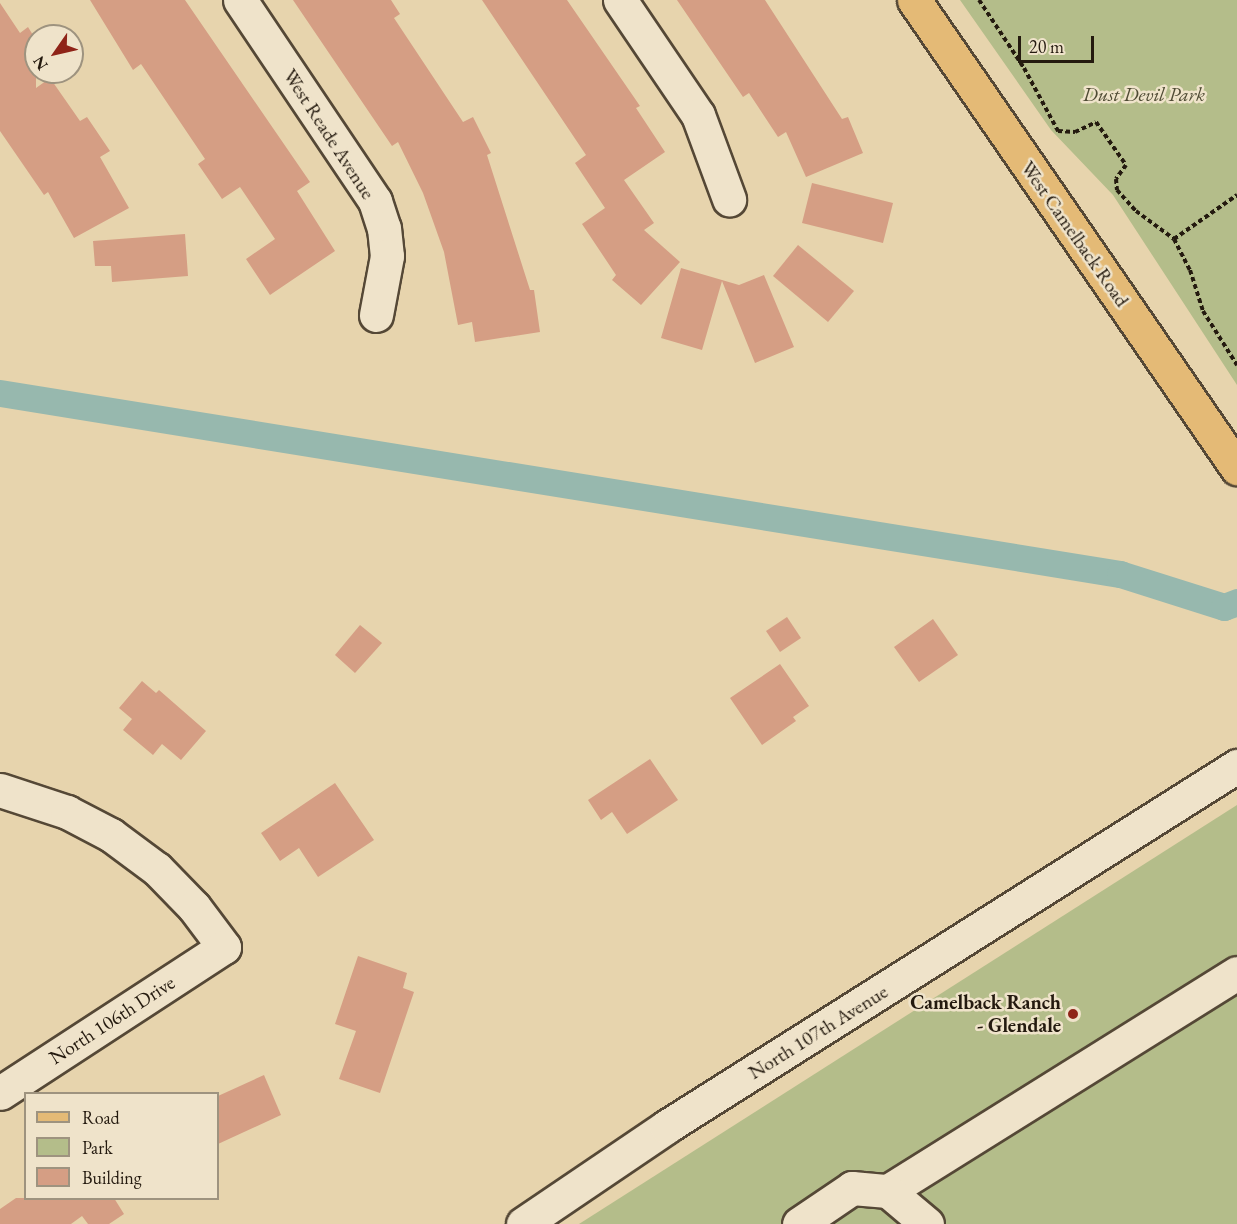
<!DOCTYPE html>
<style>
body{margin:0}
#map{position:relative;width:1237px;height:1224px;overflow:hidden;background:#e7d4ad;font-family:"EB Garamond",serif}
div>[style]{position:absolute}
.green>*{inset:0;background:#b4bd8a}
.canal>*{height:27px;margin:-13.5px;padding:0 13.5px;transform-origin:13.5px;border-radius:13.5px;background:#97b8ae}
.building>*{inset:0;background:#d59e84}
.path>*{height:4px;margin-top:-2px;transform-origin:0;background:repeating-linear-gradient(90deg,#241a0f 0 4.5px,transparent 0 7.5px)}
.roads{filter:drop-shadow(2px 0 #554836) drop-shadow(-2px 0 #554836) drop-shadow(0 2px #554836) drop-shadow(0 -2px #554836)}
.minor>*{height:33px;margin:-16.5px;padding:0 16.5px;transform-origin:16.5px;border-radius:16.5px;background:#efe3ca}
.major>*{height:33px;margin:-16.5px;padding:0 16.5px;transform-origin:16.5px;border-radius:16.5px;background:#e4ba76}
.dots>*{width:16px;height:16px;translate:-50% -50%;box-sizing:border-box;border:3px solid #efe3ca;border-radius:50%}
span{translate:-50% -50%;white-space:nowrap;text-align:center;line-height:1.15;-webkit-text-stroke:5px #efe3ca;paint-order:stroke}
.park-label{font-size:20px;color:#4f4b34;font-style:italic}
.street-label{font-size:20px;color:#241a0f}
.poi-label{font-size:20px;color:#241a0f;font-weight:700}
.right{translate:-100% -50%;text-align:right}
.legend{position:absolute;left:24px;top:1092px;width:195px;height:108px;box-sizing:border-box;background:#efe3ca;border:2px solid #9e937f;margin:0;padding:8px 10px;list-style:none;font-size:18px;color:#241a0f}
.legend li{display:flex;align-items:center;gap:12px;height:30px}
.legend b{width:30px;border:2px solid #9e937f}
.north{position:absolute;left:24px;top:24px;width:60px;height:60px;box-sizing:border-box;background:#efe3ca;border:2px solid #9e937f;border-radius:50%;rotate:236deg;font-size:16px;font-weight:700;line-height:24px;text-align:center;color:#241a0f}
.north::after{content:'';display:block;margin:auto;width:21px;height:27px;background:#8f2418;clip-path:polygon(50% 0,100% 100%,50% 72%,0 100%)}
.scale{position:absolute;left:1018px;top:36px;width:76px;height:27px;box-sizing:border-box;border:3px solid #241a0f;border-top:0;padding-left:8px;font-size:18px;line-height:21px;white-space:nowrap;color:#241a0f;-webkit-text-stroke:4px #efe3ca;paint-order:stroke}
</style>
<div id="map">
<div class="green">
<i style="clip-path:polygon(960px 0,1237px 0,1237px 385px,1113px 195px,1051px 130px)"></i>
<i style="clip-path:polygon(1237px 805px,1237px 1224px,579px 1224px)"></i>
</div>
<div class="canal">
<i style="left:0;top:393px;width:1135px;rotate:9.18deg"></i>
<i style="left:1120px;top:574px;width:109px;rotate:17.6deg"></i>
<i style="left:1224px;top:607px;width:14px;rotate:-21deg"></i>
</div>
<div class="building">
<i style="clip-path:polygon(90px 0,185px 0,310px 182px,297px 191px,335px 251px,270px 295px,246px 259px,275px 239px,240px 187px,222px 199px,198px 164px,205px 159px,141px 64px,133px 70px)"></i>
<i style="clip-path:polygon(293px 0,391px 0,400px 14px,394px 18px,463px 122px,473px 117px,491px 153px,487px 155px,530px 290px,534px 290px,540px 332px,475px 342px,472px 322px,458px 325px,444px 252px,423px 193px,398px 142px,392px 146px)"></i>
<i style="clip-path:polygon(482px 0,567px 0,640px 106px,636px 108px,665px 152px,624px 180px,654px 223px,644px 230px,680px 262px,641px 305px,612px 280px,616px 275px,582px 224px,605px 208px,575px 163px,586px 155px)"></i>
<i style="clip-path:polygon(677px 0,765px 0,842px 119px,848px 117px,863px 153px,806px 177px,786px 132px,778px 137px,749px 93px,743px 97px)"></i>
<i style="clip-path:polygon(0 3px,20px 33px,28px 27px,36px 40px,36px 88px,50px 78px,80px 121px,87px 117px,110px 151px,100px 157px,129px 208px,74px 238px,48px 192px,44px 195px,0 131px)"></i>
<i style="clip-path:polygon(812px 183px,893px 203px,883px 243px,802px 223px)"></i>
<i style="clip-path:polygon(185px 234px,188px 276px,112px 282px,111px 266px,95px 266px,93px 241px)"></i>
<i style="clip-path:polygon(798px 245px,854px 291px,828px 322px,773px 276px)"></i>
<i style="clip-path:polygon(681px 268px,739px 285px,764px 275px,794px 347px,755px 363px,722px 281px,702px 350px,661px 338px)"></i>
<i style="clip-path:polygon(787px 617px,801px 638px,780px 652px,766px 631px)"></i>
<i style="clip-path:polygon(933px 619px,958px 655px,919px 682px,894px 647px)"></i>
<i style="clip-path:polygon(360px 625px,382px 643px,355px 673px,335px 655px)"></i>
<i style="clip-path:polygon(780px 664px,809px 706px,793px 717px,796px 721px,762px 745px,730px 698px)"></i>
<i style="clip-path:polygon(142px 681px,156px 693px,159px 690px,206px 731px,181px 760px,162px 744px,153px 755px,123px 730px,132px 719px,119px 708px)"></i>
<i style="clip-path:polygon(650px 759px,678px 800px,627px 834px,612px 812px,601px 820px,588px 800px)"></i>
<i style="clip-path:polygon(335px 783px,374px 840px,318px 877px,299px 848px,280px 861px,261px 833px)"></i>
<i style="clip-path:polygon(358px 956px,407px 973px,403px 988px,414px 992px,380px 1093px,339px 1079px,356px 1031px,335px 1024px)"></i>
<i style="clip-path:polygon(264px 1075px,281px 1115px,218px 1144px,218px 1096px)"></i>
<i style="clip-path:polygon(16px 1198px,114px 1198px,124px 1214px,109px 1224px,88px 1224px,82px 1216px,71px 1224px,0 1224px,0 1209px)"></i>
</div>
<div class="path">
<i style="left:979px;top:0;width:82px;rotate:56.5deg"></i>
<i style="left:1024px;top:68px;width:72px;rotate:61.6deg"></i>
<i style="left:1058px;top:131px;width:17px;rotate:3deg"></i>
<i style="left:1075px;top:132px;width:23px;rotate:-25deg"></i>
<i style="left:1096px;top:122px;width:52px;rotate:55.1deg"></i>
<i style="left:1126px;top:165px;width:17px;rotate:126deg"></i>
<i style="left:1116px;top:179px;width:11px;rotate:85deg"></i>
<i style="left:1117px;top:190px;width:28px;rotate:48deg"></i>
<i style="left:1136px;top:211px;width:47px;rotate:36.4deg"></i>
<i style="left:1174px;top:239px;width:35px;rotate:63deg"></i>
<i style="left:1190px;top:270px;width:43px;rotate:72.4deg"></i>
<i style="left:1203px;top:311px;width:64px;rotate:57.8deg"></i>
<i style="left:1174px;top:239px;width:77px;rotate:-34.9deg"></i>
</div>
<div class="roads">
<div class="minor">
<i style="left:240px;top:0;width:242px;rotate:56.1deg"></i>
<i style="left:375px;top:201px;width:28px;rotate:72deg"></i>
<i style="left:384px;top:228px;width:28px;rotate:84deg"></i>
<i style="left:387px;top:256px;width:60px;rotate:100.6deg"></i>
<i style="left:620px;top:0;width:139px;rotate:55.9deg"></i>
<i style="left:698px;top:115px;width:90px;rotate:69.7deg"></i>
<i style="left:0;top:790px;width:71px;rotate:18.2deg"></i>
<i style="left:67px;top:812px;width:50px;rotate:27.6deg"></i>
<i style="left:111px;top:835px;width:57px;rotate:36.5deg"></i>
<i style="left:157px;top:869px;width:53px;rotate:45.8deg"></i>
<i style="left:194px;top:907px;width:50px;rotate:53.1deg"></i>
<i style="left:224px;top:947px;width:267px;rotate:146.9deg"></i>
<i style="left:888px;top:1191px;width:411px;rotate:-32deg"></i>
<i style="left:523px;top:1224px;width:173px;rotate:-34.1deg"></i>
<i style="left:666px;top:1127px;width:676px;rotate:-32.3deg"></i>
<i style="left:799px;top:1224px;width:64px;rotate:-34.2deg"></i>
<i style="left:852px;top:1188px;width:36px;rotate:5deg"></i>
<i style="left:888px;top:1191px;width:51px;rotate:40.2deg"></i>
</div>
<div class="major">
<i style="left:914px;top:0;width:569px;rotate:55.39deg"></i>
</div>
</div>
<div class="dots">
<i style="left:1073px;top:1014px;background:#8f2418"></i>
</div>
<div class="park-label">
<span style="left:1144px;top:94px">Dust Devil Park</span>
</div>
<div class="street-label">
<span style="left:329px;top:134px;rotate:57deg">West Reade Avenue</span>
<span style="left:1075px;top:234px;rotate:55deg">West Camelback Road</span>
<span style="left:112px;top:1020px;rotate:-33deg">North 106th Drive</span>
<span style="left:818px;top:1032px;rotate:-32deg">North 107th Avenue</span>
</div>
<div class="poi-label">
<span class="right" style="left:1061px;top:1014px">Camelback Ranch<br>- Glendale</span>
</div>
<ul class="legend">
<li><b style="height:8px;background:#e4ba76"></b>Road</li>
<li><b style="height:16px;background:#b4bd8a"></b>Park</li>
<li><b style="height:16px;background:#d59e84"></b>Building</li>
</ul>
<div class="north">N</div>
<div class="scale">20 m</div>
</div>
